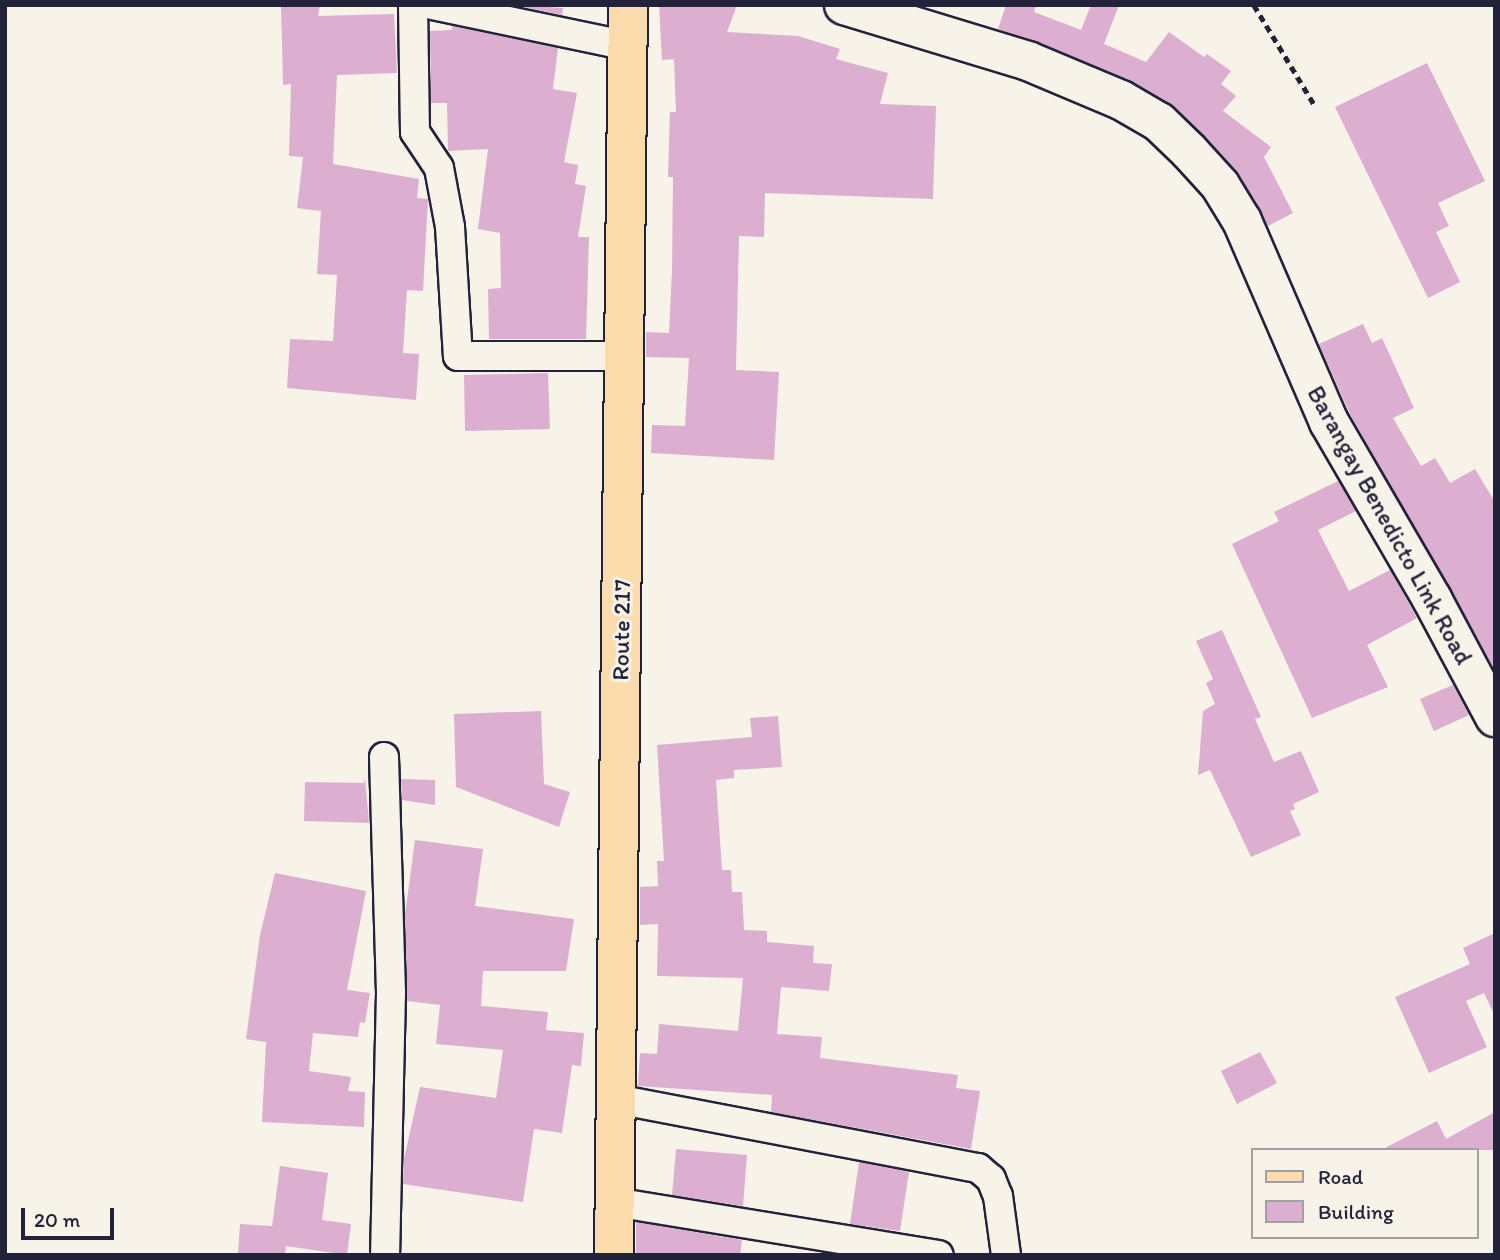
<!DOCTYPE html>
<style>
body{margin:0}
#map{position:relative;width:1500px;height:1260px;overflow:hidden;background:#f7f3e8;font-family:Itim,sans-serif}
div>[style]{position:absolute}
.building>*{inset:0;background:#dcaed0}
.path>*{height:4.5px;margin-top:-2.25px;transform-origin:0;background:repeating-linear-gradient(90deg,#22223b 0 7px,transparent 0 12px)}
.roads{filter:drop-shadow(2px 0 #22223b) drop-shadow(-2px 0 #22223b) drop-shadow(0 2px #22223b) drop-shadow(0 -2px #22223b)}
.street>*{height:28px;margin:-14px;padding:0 14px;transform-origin:14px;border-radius:14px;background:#f7f3e8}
.secondary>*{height:38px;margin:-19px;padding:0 19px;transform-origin:19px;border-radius:19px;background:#f7f3e8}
.primary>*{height:38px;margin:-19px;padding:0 19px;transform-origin:19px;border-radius:19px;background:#fcdcac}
span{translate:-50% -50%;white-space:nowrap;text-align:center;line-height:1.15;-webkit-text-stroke:6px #f7f3e8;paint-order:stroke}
.street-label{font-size:24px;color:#22223b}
.frame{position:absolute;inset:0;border:7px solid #22223b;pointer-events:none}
.legend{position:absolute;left:1251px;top:1148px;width:228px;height:91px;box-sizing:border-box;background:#f7f3e8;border:2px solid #a29fa3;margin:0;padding:9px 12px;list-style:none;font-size:21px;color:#22223b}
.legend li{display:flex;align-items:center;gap:14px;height:35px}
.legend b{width:35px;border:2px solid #a29fa3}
.scale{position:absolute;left:21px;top:1208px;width:93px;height:32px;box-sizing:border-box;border:4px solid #22223b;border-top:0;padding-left:9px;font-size:21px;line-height:24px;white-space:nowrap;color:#22223b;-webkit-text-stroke:5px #f7f3e8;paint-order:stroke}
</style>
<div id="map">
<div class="building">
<i style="clip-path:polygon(281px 5px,320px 5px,318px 16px,394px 14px,397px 73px,337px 75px,333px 164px,419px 179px,417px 198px,428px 199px,423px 291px,407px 290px,403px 353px,419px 354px,416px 400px,287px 388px,290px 339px,333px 341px,337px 275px,317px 274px,321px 211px,297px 208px,303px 157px,289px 156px,291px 84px,283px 85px)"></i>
<i style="clip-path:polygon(514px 5px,563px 8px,562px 15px)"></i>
<i style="clip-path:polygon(659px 5px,737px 5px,727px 32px,798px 36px,840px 49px,836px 59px,888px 73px,880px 104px,936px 106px,933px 199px,765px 193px,764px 237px,739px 236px,736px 370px,779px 372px,774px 460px,651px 453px,652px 425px,685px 426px,689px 358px,646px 357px,646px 332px,669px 333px,672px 270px,673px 177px,668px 177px,670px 112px,676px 112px,674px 59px,662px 60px)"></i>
<i style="clip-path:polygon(1006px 5px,1036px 5px,1034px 12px,1081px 30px,1091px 5px,1119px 5px,1104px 44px,1146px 62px,1169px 32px,1204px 57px,1207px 54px,1231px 71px,1221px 84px,1236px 96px,1223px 111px,1271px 147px,1264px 157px,1293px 213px,1268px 226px,1236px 170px,1174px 106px,1129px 80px,998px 29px)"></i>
<i style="clip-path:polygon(452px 26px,558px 48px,553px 89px,577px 93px,564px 162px,578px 165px,575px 184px,586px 186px,578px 237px,589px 237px,586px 339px,489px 339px,488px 289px,501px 288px,500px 233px,478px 229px,488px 149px,448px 151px,447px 103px,431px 103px,430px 31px,452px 30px)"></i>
<i style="clip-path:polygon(1427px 63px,1485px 181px,1438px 203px,1449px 226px,1436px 232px,1460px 282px,1428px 298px,1335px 107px)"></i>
<i style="clip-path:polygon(1363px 324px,1372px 343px,1382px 338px,1414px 408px,1393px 418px,1421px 466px,1435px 458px,1450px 483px,1475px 469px,1495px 502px,1495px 670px,1349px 412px,1319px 344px)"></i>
<i style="clip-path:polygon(548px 373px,550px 429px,465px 431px,464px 375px)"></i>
<i style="clip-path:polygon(1338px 481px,1356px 511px,1318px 530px,1349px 591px,1390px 570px,1417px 618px,1367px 645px,1388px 687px,1312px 718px,1232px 544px,1279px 521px,1274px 512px)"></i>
<i style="clip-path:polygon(1222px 630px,1261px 717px,1255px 719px,1274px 762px,1301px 751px,1319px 792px,1293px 804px,1295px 809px,1290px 811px,1301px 835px,1251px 857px,1210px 770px,1198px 775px,1203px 711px,1215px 704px,1206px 683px,1213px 679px,1196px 641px)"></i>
<i style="clip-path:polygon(1453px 685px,1469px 715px,1434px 731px,1420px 699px)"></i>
<i style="clip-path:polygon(541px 711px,544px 784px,570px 792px,559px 827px,456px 787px,454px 714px)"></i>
<i style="clip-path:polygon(778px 716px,782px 767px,734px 770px,734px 778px,716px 780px,722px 870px,731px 870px,732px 892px,742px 892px,744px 930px,767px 931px,767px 942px,814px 946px,813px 963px,832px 964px,829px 991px,781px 987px,777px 1034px,822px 1037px,820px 1058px,958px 1075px,956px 1088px,980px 1091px,971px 1149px,771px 1112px,772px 1095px,638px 1086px,640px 1053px,657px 1054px,659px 1024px,738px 1031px,743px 978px,657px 976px,658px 924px,640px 925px,640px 887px,658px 886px,657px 861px,664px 861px,657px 745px,752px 737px,750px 718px)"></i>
<i style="clip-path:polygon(365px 778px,369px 823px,304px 821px,305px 782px,364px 783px)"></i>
<i style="clip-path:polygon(401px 779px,435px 780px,435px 805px,402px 800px)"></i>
<i style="clip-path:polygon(415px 840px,483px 849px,475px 906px,574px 919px,566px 971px,483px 971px,481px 1006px,548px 1012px,546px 1030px,584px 1033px,581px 1066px,572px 1065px,562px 1133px,534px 1129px,523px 1202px,403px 1184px,404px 1159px,420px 1087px,496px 1098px,503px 1050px,436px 1044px,440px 1005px,407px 1001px,405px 915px)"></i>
<i style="clip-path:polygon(275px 873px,366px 891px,347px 990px,370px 993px,365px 1023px,360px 1022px,358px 1037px,313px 1033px,309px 1071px,351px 1077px,348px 1091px,365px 1092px,364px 1127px,262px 1122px,266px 1042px,246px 1039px,260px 935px)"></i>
<i style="clip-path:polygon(1495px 933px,1495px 1016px,1484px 993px,1466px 1001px,1487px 1047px,1429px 1073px,1395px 997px,1470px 964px,1463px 948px)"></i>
<i style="clip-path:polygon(1260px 1052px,1277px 1083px,1237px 1104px,1221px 1071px)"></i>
<i style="clip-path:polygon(1495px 1112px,1495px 1150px,1381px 1150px,1437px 1121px,1446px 1139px)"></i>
<i style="clip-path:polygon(676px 1149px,747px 1155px,743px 1206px,672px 1195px)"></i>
<i style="clip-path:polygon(859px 1162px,909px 1172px,900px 1231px,850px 1224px)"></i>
<i style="clip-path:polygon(280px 1166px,328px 1173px,322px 1220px,351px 1224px,347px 1255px,286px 1246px,285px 1255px,238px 1255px,240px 1224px,272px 1226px)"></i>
<i style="clip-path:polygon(636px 1222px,742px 1240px,740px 1255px,636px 1255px)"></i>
</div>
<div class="path">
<i style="left:1254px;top:5px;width:116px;rotate:58.8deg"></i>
</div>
<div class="roads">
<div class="street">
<i style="left:413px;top:5px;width:127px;rotate:89.1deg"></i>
<i style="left:415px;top:132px;width:43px;rotate:56.3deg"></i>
<i style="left:439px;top:168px;width:60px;rotate:79.4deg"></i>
<i style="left:450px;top:227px;width:129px;rotate:86.5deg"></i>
<i style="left:458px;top:356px;width:167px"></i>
<i style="left:432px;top:5px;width:200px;rotate:11.8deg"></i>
<i style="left:384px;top:757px;width:236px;rotate:88.3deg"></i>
<i style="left:391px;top:993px;width:262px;rotate:91.3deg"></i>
<i style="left:616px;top:1099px;width:369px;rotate:10.8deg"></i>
<i style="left:978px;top:1168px;width:17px;rotate:40deg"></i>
<i style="left:991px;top:1179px;width:18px;rotate:68deg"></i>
<i style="left:998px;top:1196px;width:60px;rotate:82.3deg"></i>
<i style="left:614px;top:1202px;width:329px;rotate:9.3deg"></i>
</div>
<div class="secondary">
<i style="left:844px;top:5px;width:192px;rotate:16.9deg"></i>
<i style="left:1028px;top:61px;width:101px;rotate:22.8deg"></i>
<i style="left:1121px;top:100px;width:44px;rotate:30.1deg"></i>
<i style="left:1159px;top:122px;width:42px;rotate:44deg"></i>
<i style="left:1189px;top:151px;width:46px;rotate:47.6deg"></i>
<i style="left:1220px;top:185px;width:42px;rotate:58.6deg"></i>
<i style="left:1242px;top:221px;width:219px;rotate:66.6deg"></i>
<i style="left:1329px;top:422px;width:205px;rotate:59.8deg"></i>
<i style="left:1432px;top:599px;width:134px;rotate:61.9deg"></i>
</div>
<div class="primary">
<i style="left:614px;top:1255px;width:1250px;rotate:-89.36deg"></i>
</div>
</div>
<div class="street-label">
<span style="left:1390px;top:525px;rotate:61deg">Barangay Benedicto Link Road</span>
<span style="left:621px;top:630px;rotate:-89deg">Route 217</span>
</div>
<div class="frame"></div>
<ul class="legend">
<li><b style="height:9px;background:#fcdcac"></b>Road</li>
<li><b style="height:19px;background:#dcaed0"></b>Building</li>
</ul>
<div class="scale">20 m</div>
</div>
